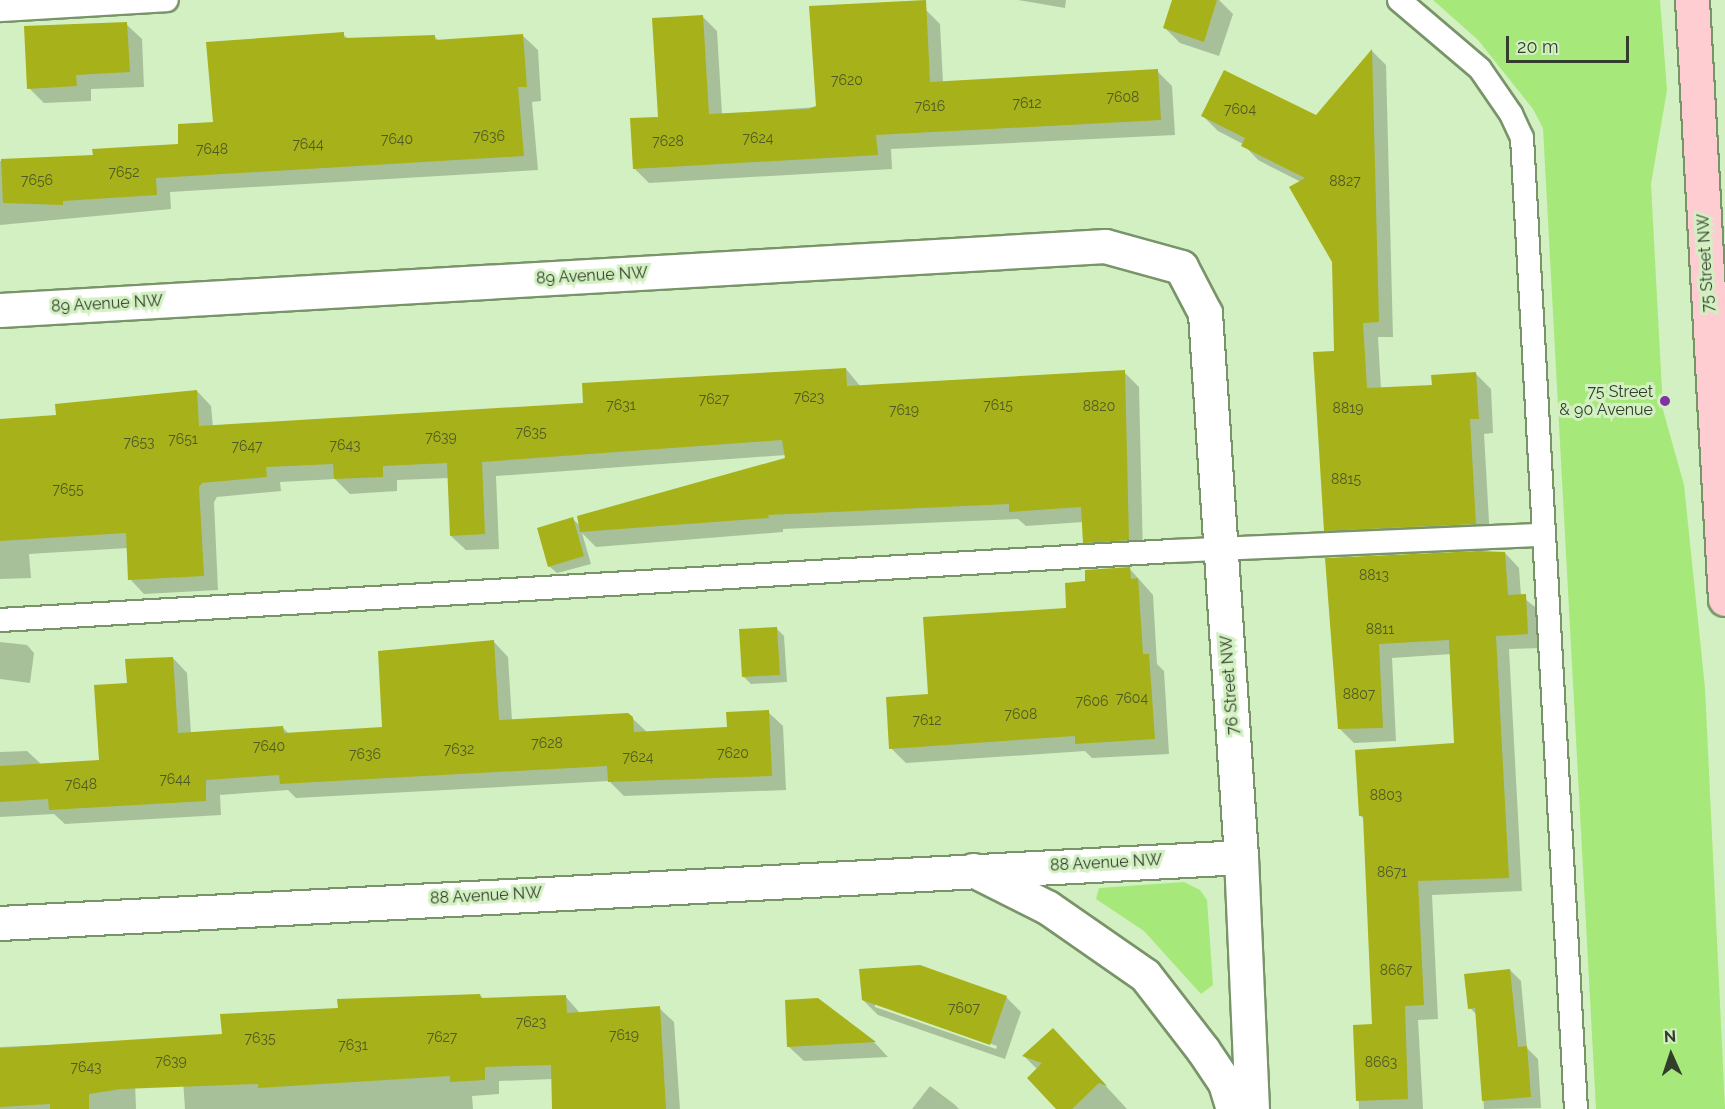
<!DOCTYPE html>
<style>
body{margin:0}
#map{position:relative;width:1725px;height:1109px;overflow:hidden;background:#d2f0c1;font-family:Raleway,sans-serif}
div>[style]{position:absolute}
.green>*{inset:0;background:#a6e879}
.shadow>*{inset:0;background:#0003}
.building>*{inset:0;background:#a7b119}
.roads{filter:drop-shadow(2px 0 #799469) drop-shadow(-2px 0 #799469) drop-shadow(0 2px #799469) drop-shadow(0 -2px #799469)}
.service>*{height:22px;margin:-11px;padding:0 11px;transform-origin:11px;border-radius:11px;background:#fff}
.minor>*{height:33px;margin:-16.5px;padding:0 16.5px;transform-origin:16.5px;border-radius:16.5px;background:#fff}
.primary>*{height:33px;margin:-16.5px;padding:0 16.5px;transform-origin:16.5px;border-radius:16.5px;background:#fdcdd1}
.dots>*{width:16px;height:16px;translate:-50% -50%;box-sizing:border-box;border:3px solid #d2f0c1;border-radius:50%}
span{translate:-50% -50%;white-space:nowrap;text-align:center;line-height:1.15;-webkit-text-stroke:6px #d2f0c1;paint-order:stroke}
.number-label{font-size:14px;color:#4f5a26}
.number-label span{-webkit-text-stroke-width:0}
.street-label{font-size:16px;color:#323d2b}
.poi-label{font-size:16px;color:#323d2b}
.right{translate:-100% -50%;text-align:right}
.north{position:absolute;left:1641px;top:1025px;width:60px;height:60px;-webkit-text-stroke:4px #d2f0c1;paint-order:stroke;rotate:357deg;font-size:16px;font-weight:700;line-height:24px;text-align:center;color:#323d2b}
.north::after{content:'';display:block;margin:auto;width:21px;height:27px;background:#323d2b;clip-path:polygon(50% 0,100% 100%,50% 72%,0 100%)}
.scale{position:absolute;left:1506px;top:36px;width:123px;height:27px;box-sizing:border-box;border:3px solid #323d2b;border-top:0;padding-left:8px;font-size:18px;line-height:21px;white-space:nowrap;color:#323d2b;-webkit-text-stroke:4px #d2f0c1;paint-order:stroke}
</style>
<div id="map">
<div class="green">
<i style="clip-path:polygon(1433px 0,1660px 0,1667px 90px,1651px 184px,1663px 410px,1684px 485px,1705px 688px,1725px 1109px,1596px 1109px,1543px 128px,1533px 109px,1478px 40px)"></i>
<i style="clip-path:polygon(1184px 882px,1200px 890px,1207px 900px,1213px 985px,1201px 994px,1144px 931px,1096px 899px,1099px 888px)"></i>
</div>
<div class="shadow">
<i style="clip-path:polygon(1018px 0,1066px 0,1065px 8px)"></i>
<i style="clip-path:polygon(1174px 0,1219px 0,1233px 14px,1219px 56px,1180px 43px,1165px 28px)"></i>
<i style="clip-path:polygon(925px 9px,940px 24px,943px 83px,1157px 71px,1172px 86px,1175px 135px,891px 149px,892px 169px,649px 183px,634px 168px,660px 118px,702px 16px,717px 31px,722px 114px,817px 107px)"></i>
<i style="clip-path:polygon(126px 24px,142px 39px,144px 87px,91px 89px,91px 101px,44px 103px,29px 88px)"></i>
<i style="clip-path:polygon(343px 34px,349px 40px,434px 36px,439px 41px,522px 35px,538px 50px,541px 101px,532px 102px,538px 170px,170px 192px,171px 209px,0 225px,0 161px,94px 157px,180px 145px)"></i>
<i style="clip-path:polygon(1372px 51px,1386px 65px,1393px 337px,1378px 337px,1381px 389px,1433px 386px,1476px 374px,1491px 389px,1493px 433px,1484px 434px,1490px 539px,1340px 545px,1325px 530px,1335px 353px,1333px 262px,1301px 182px,1258px 160px,1243px 144px,1218px 131px,1203px 116px,1316px 117px)"></i>
<i style="clip-path:polygon(846px 369px,861px 387px,1124px 372px,1139px 387px,1143px 554px,1099px 557px,1085px 542px,1083px 522px,1026px 526px,1018px 519px,783px 529px,783px 532px,596px 547px,582px 533px,591px 564px,557px 573px,549px 566px,573px 519px,580px 526px,786px 459px,786px 455px,496px 476px,499px 549px,466px 550px,451px 536px,449px 478px,397px 480px,397px 491px,350px 494px,335px 479px,280px 482px,281px 491px,217px 497px,214px 502px,218px 590px,144px 594px,130px 579px,128px 548px,29px 554px,31px 578px,0 579px,0 420px,57px 417px,197px 391px,211px 406px,213px 427px,585px 404px)"></i>
<i style="clip-path:polygon(1505px 553px,1519px 568px,1521px 596px,1539px 610px,1542px 648px,1509px 649px,1522px 891px,1432px 895px,1438px 1019px,1418px 1020px,1423px 1109px,1359px 1109px,1355px 1026px,1374px 1026px,1365px 820px,1360px 815px,1456px 745px,1451px 654px,1392px 658px,1396px 741px,1354px 743px,1340px 729px,1333px 601px)"></i>
<i style="clip-path:polygon(1129px 568px,1153px 595px,1157px 664px,1164px 671px,1169px 754px,1092px 758px,1085px 751px,906px 763px,891px 748px,930px 696px)"></i>
<i style="clip-path:polygon(777px 629px,784px 636px,787px 682px,751px 684px,744px 677px)"></i>
<i style="clip-path:polygon(0 642px,27px 645px,34px 653px,30px 683px,0 679px)"></i>
<i style="clip-path:polygon(494px 642px,508px 657px,512px 721px,632px 718px,647px 732px,729px 728px,768px 712px,783px 726px,786px 790px,624px 796px,609px 781px,296px 798px,288px 790px,220px 795px,221px 815px,65px 824px,54px 814px,0 817px,0 752px,27px 751px,42px 765px,100px 761px,128px 684px,173px 658px,187px 673px,191px 734px,283px 728px,289px 734px,383px 729px)"></i>
<i style="clip-path:polygon(1510px 970px,1521px 981px,1527px 1048px,1538px 1059px,1541px 1108px,1484px 1109px,1477px 1015px,1470px 1008px)"></i>
<i style="clip-path:polygon(480px 995px,484px 1000px,565px 996px,580px 1013px,659px 1008px,674px 1022px,680px 1109px,553px 1109px,553px 1079px,499px 1081px,499px 1094px,472px 1096px,473px 1109px,185px 1109px,180px 1037px,223px 1035px,339px 1010px,339px 1000px)"></i>
<i style="clip-path:polygon(evenodd,1006px 997px,1021px 1012px,1005px 1059px,878px 1015px,863px 1000px,1006px 997px,875px 1003px,997px 1046px,996px 1049px,875px 1007px,875px 1003px)"></i>
<i style="clip-path:polygon(818px 1000px,875px 1043px,888px 1057px,804px 1061px,788px 1046px)"></i>
<i style="clip-path:polygon(119px 1042px,134px 1056px,136px 1109px,0 1109px,0 1047px)"></i>
<i style="clip-path:polygon(1068px 1045px,1127px 1109px,1058px 1109px,1038px 1070px,1024px 1056px)"></i>
<i style="clip-path:polygon(930px 1086px,954px 1104px,959px 1109px,912px 1109px)"></i>
</div>
<div class="building">
<i style="clip-path:polygon(926px 0,930px 82px,1158px 69px,1161px 120px,876px 135px,878px 155px,633px 169px,630px 118px,658px 117px,652px 18px,703px 15px,709px 114px,808px 109px,816px 106px,809px 6px)"></i>
<i style="clip-path:polygon(1172px 0,1217px 0,1204px 42px,1163px 28px)"></i>
<i style="clip-path:polygon(127px 22px,130px 72px,76px 75px,77px 86px,27px 89px,24px 26px)"></i>
<i style="clip-path:polygon(344px 32px,344px 38px,435px 35px,435px 40px,523px 34px,527px 87px,518px 87px,524px 156px,156px 178px,157px 195px,63px 201px,63px 205px,3px 203px,1px 159px,93px 155px,92px 149px,178px 144px,178px 124px,213px 122px,206px 42px)"></i>
<i style="clip-path:polygon(1372px 49px,1379px 322px,1363px 323px,1367px 388px,1432px 385px,1431px 375px,1476px 372px,1479px 419px,1470px 419px,1476px 524px,1324px 531px,1313px 352px,1334px 351px,1332px 262px,1289px 187px,1305px 178px,1241px 146px,1245px 138px,1201px 116px,1224px 70px,1316px 115px)"></i>
<i style="clip-path:polygon(846px 368px,847px 386px,1125px 370px,1129px 540px,1083px 543px,1081px 507px,1009px 512px,1009px 504px,768px 515px,769px 518px,580px 532px,577px 516px,785px 458px,782px 440px,482px 462px,485px 534px,450px 536px,447px 463px,383px 466px,383px 477px,334px 479px,333px 464px,266px 467px,267px 477px,202px 483px,199px 487px,204px 576px,128px 580px,126px 533px,0 541px,0 419px,56px 415px,55px 404px,197px 390px,199px 426px,583px 403px,582px 383px)"></i>
<i style="clip-path:polygon(573px 517px,584px 556px,548px 567px,537px 528px)"></i>
<i style="clip-path:polygon(1478px 551px,1505px 552px,1508px 595px,1526px 594px,1528px 634px,1496px 636px,1509px 878px,1418px 881px,1424px 1005px,1405px 1006px,1408px 1099px,1356px 1101px,1353px 1025px,1372px 1024px,1363px 816px,1359px 816px,1355px 750px,1454px 743px,1449px 640px,1379px 644px,1383px 728px,1338px 729px,1325px 558px)"></i>
<i style="clip-path:polygon(1130px 567px,1131px 579px,1138px 578px,1143px 654px,1149px 654px,1155px 739px,1075px 744px,1075px 736px,889px 749px,886px 697px,928px 694px,923px 617px,1066px 608px,1065px 583px,1085px 581px,1085px 570px)"></i>
<i style="clip-path:polygon(777px 627px,780px 675px,742px 677px,739px 629px)"></i>
<i style="clip-path:polygon(494px 640px,499px 720px,628px 713px,633px 717px,634px 732px,727px 727px,726px 712px,769px 710px,772px 776px,608px 782px,607px 766px,280px 784px,279px 775px,206px 780px,206px 801px,49px 810px,48px 799px,0 802px,0 766px,99px 760px,94px 685px,127px 683px,125px 659px,173px 657px,178px 733px,283px 726px,284px 733px,382px 727px,378px 651px)"></i>
<i style="clip-path:polygon(920px 965px,1007px 996px,990px 1045px,862px 1000px,859px 969px)"></i>
<i style="clip-path:polygon(1510px 969px,1518px 1047px,1527px 1046px,1531px 1097px,1482px 1101px,1475px 1008px,1468px 1009px,1464px 974px)"></i>
<i style="clip-path:polygon(480px 994px,481px 998px,566px 995px,567px 1013px,660px 1006px,666px 1109px,552px 1109px,551px 1065px,485px 1067px,485px 1080px,450px 1082px,450px 1076px,258px 1088px,258px 1084px,121px 1089px,89px 1094px,89px 1109px,50px 1109px,50px 1104px,0 1107px,0 1048px,222px 1034px,220px 1014px,338px 1008px,337px 999px)"></i>
<i style="clip-path:polygon(818px 998px,876px 1042px,787px 1047px,785px 1000px)"></i>
<i style="clip-path:polygon(1053px 1028px,1107px 1086px,1099px 1083px,1072px 1109px,1056px 1109px,1027px 1078px,1042px 1063px,1022px 1056px)"></i>
</div>
<div class="roads">
<div class="service">
<i style="left:1399px;top:0;width:106px;rotate:40.4deg"></i>
<i style="left:1480px;top:69px;width:55px;rotate:55.4deg"></i>
<i style="left:1511px;top:114px;width:26px;rotate:65deg"></i>
<i style="left:1522px;top:138px;width:973px;rotate:86.82deg"></i>
<i style="left:0;top:10px;width:167px;rotate:-3.4deg"></i>
<i style="left:0;top:620px;width:1173px;rotate:-3.37deg"></i>
<i style="left:1171px;top:551px;width:373px;rotate:-2.5deg"></i>
</div>
<div class="minor">
<i style="left:0;top:310px;width:1107px;rotate:-3.31deg"></i>
<i style="left:1105px;top:246px;width:79px;rotate:15.4deg"></i>
<i style="left:1181px;top:267px;width:52px;rotate:62.4deg"></i>
<i style="left:1205px;top:313px;width:545px;rotate:86.21deg"></i>
<i style="left:1241px;top:857px;width:252px;rotate:87.5deg"></i>
<i style="left:973px;top:870px;width:83px;rotate:26.6deg"></i>
<i style="left:1047px;top:907px;width:119px;rotate:34.8deg"></i>
<i style="left:1145px;top:975px;width:95px;rotate:52.3deg"></i>
<i style="left:1203px;top:1050px;width:40px;rotate:56deg"></i>
<i style="left:1225px;top:1083px;width:27px;rotate:73deg"></i>
<i style="left:0;top:923px;width:1243px;rotate:-3.04deg"></i>
</div>
<div class="primary">
<i style="left:1692px;top:0;width:600px;rotate:86.85deg"></i>
</div>
</div>
<div class="dots">
<i style="left:1665px;top:401px;background:#8132a3"></i>
</div>
<div class="number-label">
<span style="left:847px;top:80px">7620</span>
<span style="left:1123px;top:97px">7608</span>
<span style="left:1027px;top:103px">7612</span>
<span style="left:930px;top:106px">7616</span>
<span style="left:1240px;top:109px">7604</span>
<span style="left:489px;top:136px">7636</span>
<span style="left:758px;top:138px">7624</span>
<span style="left:397px;top:139px">7640</span>
<span style="left:668px;top:141px">7628</span>
<span style="left:308px;top:144px">7644</span>
<span style="left:212px;top:149px">7648</span>
<span style="left:124px;top:172px">7652</span>
<span style="left:37px;top:180px">7656</span>
<span style="left:1345px;top:181px">8827</span>
<span style="left:809px;top:397px">7623</span>
<span style="left:714px;top:399px">7627</span>
<span style="left:621px;top:405px">7631</span>
<span style="left:998px;top:405px">7615</span>
<span style="left:1099px;top:406px">8820</span>
<span style="left:1348px;top:408px">8819</span>
<span style="left:904px;top:410px">7619</span>
<span style="left:531px;top:432px">7635</span>
<span style="left:441px;top:437px">7639</span>
<span style="left:183px;top:439px">7651</span>
<span style="left:139px;top:442px">7653</span>
<span style="left:345px;top:445px">7643</span>
<span style="left:247px;top:446px">7647</span>
<span style="left:1346px;top:479px">8815</span>
<span style="left:68px;top:489px">7655</span>
<span style="left:1374px;top:575px">8813</span>
<span style="left:1380px;top:629px">8811</span>
<span style="left:1359px;top:694px">8807</span>
<span style="left:1132px;top:698px">7604</span>
<span style="left:1092px;top:701px">7606</span>
<span style="left:1021px;top:714px">7608</span>
<span style="left:927px;top:720px">7612</span>
<span style="left:547px;top:743px">7628</span>
<span style="left:269px;top:746px">7640</span>
<span style="left:459px;top:749px">7632</span>
<span style="left:733px;top:753px">7620</span>
<span style="left:365px;top:754px">7636</span>
<span style="left:638px;top:757px">7624</span>
<span style="left:175px;top:779px">7644</span>
<span style="left:81px;top:784px">7648</span>
<span style="left:1386px;top:795px">8803</span>
<span style="left:1392px;top:872px">8671</span>
<span style="left:1396px;top:970px">8667</span>
<span style="left:964px;top:1008px">7607</span>
<span style="left:531px;top:1022px">7623</span>
<span style="left:624px;top:1035px">7619</span>
<span style="left:442px;top:1037px">7627</span>
<span style="left:260px;top:1038px">7635</span>
<span style="left:353px;top:1045px">7631</span>
<span style="left:171px;top:1061px">7639</span>
<span style="left:1381px;top:1062px">8663</span>
<span style="left:86px;top:1067px">7643</span>
</div>
<div class="street-label">
<span style="left:1706px;top:263px;rotate:-93deg">75 Street NW</span>
<span style="left:592px;top:276px;rotate:-3deg">89 Avenue NW</span>
<span style="left:107px;top:304px;rotate:-3deg">89 Avenue NW</span>
<span style="left:1230px;top:685px;rotate:-94deg">76 Street NW</span>
<span style="left:1106px;top:863px;rotate:-3deg">88 Avenue NW</span>
<span style="left:486px;top:896px;rotate:-3deg">88 Avenue NW</span>
</div>
<div class="poi-label">
<span class="right" style="left:1653px;top:401px">75 Street<br>&amp; 90 Avenue</span>
</div>
<div class="north">N</div>
<div class="scale">20 m</div>
</div>
